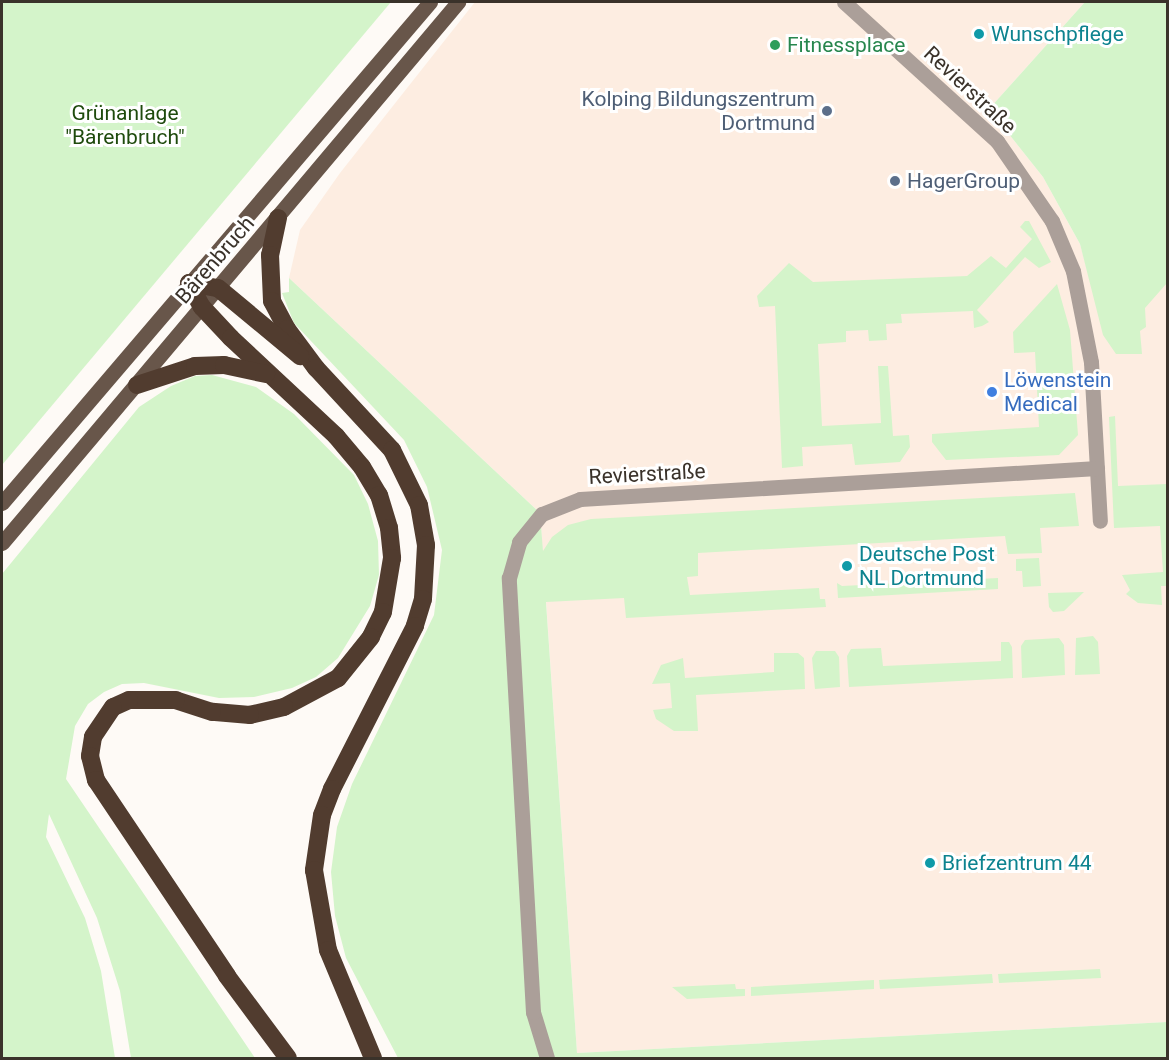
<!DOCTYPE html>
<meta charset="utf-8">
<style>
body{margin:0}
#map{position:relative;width:1169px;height:1060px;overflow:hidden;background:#fefaf6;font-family:Roboto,sans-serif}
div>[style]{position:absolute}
.commercial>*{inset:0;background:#fdede1}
.green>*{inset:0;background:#d4f4ca}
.minor>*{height:15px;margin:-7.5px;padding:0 7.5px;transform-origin:7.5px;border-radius:7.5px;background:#ab9f99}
.major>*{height:15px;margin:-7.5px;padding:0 7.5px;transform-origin:7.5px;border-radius:7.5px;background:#68564a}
.highway>*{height:18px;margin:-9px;padding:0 9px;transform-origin:9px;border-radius:9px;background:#513c2f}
.dots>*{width:16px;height:16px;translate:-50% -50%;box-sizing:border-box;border:3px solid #fff;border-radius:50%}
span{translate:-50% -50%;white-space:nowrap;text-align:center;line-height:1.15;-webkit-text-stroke:6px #fff;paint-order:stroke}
.culture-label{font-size:21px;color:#0d838f}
.left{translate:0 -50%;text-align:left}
.leisure-label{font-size:21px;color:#27864d}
.street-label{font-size:21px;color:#3a322a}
.service-label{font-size:21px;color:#4e5e75}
.right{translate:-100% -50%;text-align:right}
.park-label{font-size:21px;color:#1f4b0d}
.shop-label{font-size:21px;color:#366cbe}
.frame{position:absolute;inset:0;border:3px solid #3a322a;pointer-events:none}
</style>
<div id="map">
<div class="commercial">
<i style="clip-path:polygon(475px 2px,1085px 2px,989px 109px,1043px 177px,1080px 244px,1106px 337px,1167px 272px,1167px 1022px,577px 1053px,540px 513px,289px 278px,300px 230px,340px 173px)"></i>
</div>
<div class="green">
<i style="clip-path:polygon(2px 2px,391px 2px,2px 465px)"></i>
<i style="clip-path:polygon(1085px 2px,1167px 2px,1167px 283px,1145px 308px,1146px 327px,1140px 331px,1142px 354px,1116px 354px,1103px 335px,1080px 244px,1043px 177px,989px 109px)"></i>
<i style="clip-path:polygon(1025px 221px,1029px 221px,1051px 262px,1039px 268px,1025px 257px,977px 310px,989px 322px,982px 326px,974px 328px,973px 311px,901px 314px,902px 323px,886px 324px,887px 340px,869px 341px,868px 330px,846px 331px,846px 342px,818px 344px,822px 426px,881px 423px,878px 366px,888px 366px,893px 436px,909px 435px,910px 447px,900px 462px,855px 465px,852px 444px,802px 447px,803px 466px,782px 468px,775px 306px,759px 307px,757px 296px,789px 263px,813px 282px,967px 276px,991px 256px,1006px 268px,1032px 239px,1020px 227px)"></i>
<i style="clip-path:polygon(289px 278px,540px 513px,543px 551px,552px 537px,568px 525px,591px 519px,1075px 493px,1079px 526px,1040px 528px,1042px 553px,1008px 554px,1005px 536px,698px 553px,698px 576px,687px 577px,690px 595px,819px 588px,820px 599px,825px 599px,826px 607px,626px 618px,624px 598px,546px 602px,577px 1053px,1167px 1022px,1167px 1058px,398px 1058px,346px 958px,335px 916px,331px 872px,337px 827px,352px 784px,434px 615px,442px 550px,427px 487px,404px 440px,294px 323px,282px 293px,289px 292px)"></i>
<i style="clip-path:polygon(1057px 284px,1070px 330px,1078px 435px,1059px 455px,946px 460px,932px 442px,932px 434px,1039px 427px,1035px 352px,1014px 353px,1013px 332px)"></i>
<i style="clip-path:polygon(212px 375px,256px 387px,294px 414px,354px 475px,368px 504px,378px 541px,379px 575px,370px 606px,338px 658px,316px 677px,292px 688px,254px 697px,219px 698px,144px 683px,122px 684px,104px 692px,88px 704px,75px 726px,66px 779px,255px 1058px,131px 1058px,120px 991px,97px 918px,49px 814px,46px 837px,85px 918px,101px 971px,115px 1058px,2px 1058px,2px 574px,139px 407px,171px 386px,195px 376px)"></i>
<i style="clip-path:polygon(1115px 416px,1118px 486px,1167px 484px,1168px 586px,1161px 586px,1162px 605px,1138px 603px,1126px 594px,1130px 590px,1122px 575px,1163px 572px,1160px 526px,1114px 528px,1109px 417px)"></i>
<i style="clip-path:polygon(1039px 558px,1041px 586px,1023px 587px,1022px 571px,1016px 571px,1016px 559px)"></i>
<i style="clip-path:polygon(998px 578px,998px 589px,838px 598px,837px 583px,842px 586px)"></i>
<i style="clip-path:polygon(1084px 592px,1064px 611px,1053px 612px,1049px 607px,1048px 593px)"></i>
<i style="clip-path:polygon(1093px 636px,1098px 642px,1100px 674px,1075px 675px,1076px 638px)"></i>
<i style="clip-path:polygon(1059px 638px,1064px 645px,1065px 675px,1022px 678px,1021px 646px,1025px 640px)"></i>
<i style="clip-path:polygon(1001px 642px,1009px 642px,1012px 647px,1013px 678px,849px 687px,847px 656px,851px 649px,881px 648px,883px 666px,1001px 661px)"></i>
<i style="clip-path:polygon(816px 651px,835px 651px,839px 657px,840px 687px,815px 689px,812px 658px)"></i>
<i style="clip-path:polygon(774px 653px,798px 653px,804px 658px,805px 689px,696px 695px,698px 731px,674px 731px,656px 719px,653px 710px,672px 708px,670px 683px,652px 684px,661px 665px,683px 658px,685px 678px,774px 672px)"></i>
<i style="clip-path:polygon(1100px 969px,1101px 978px,999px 983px,998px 974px)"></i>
<i style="clip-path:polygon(992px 974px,993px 983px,880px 989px,879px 980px)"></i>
<i style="clip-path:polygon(874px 980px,874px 989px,751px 996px,751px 987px)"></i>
<i style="clip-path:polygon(735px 984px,736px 989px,745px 989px,745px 996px,687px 999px,672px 987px)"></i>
</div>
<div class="minor">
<i style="left:844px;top:2px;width:207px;rotate:42.3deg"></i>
<i style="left:997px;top:141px;width:97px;rotate:55.5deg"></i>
<i style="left:1052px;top:221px;width:54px;rotate:67.2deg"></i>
<i style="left:1073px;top:271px;width:93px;rotate:78.8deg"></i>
<i style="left:1091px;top:362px;width:159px;rotate:86.8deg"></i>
<i style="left:547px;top:1058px;width:48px;rotate:-106.9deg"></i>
<i style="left:533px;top:1012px;width:435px;rotate:-93.2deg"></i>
<i style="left:509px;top:578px;width:37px;rotate:-74deg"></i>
<i style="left:519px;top:542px;width:36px;rotate:-51deg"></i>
<i style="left:542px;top:514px;width:41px;rotate:-21.5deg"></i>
<i style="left:580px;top:499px;width:518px;rotate:-3.43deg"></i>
</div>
<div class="major">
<i style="left:2px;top:503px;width:659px;rotate:-49.49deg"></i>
<i style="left:2px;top:543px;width:708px;rotate:-49.87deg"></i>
</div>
<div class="highway">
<i style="left:278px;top:218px;width:38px;rotate:102deg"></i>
<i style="left:270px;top:255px;width:46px;rotate:87.5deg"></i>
<i style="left:272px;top:301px;width:32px;rotate:62deg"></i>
<i style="left:287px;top:329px;width:49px;rotate:53.4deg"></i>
<i style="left:316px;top:368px;width:112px;rotate:47.2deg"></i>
<i style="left:392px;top:450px;width:61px;rotate:63.9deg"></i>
<i style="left:419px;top:505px;width:41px;rotate:80.1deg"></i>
<i style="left:426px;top:545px;width:54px;rotate:93.2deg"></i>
<i style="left:423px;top:599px;width:28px;rotate:107deg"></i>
<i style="left:415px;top:626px;width:183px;rotate:117deg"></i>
<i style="left:332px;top:789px;width:28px;rotate:111deg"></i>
<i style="left:322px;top:815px;width:56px;rotate:98.3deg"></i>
<i style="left:314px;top:870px;width:81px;rotate:80.1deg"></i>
<i style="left:328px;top:950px;width:117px;rotate:67.4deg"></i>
<i style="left:189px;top:283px;width:27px;rotate:62deg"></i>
<i style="left:202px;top:307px;width:42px;rotate:46.9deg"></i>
<i style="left:231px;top:338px;width:144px;rotate:43deg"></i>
<i style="left:336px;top:436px;width:40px;rotate:50deg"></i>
<i style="left:362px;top:467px;width:33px;rotate:59deg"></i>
<i style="left:379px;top:495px;width:34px;rotate:73deg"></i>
<i style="left:389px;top:528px;width:30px;rotate:84deg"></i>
<i style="left:392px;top:558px;width:55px;rotate:99.5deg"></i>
<i style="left:383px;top:612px;width:28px;rotate:116deg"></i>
<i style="left:371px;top:637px;width:53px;rotate:128.8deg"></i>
<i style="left:338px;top:678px;width:61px;rotate:151.8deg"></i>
<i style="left:284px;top:707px;width:35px;rotate:167deg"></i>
<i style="left:250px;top:715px;width:38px;rotate:-175deg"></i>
<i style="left:212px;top:712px;width:38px;rotate:-162deg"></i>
<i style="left:176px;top:700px;width:47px;rotate:180deg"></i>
<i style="left:129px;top:700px;width:17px;rotate:156deg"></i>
<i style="left:113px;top:707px;width:36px;rotate:124deg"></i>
<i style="left:93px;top:737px;width:19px;rotate:99deg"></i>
<i style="left:90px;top:756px;width:25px;rotate:76deg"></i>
<i style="left:96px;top:780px;width:236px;rotate:56.2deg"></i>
<i style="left:227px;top:976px;width:102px;rotate:53.4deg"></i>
<i style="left:189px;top:283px;width:29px;rotate:10deg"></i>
<i style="left:218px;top:288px;width:107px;rotate:39.7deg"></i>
<i style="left:137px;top:385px;width:61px;rotate:-18.1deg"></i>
<i style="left:195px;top:366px;width:29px;rotate:-2deg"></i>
<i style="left:224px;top:365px;width:43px;rotate:12.1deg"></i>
</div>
<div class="dots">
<i style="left:979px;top:34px;background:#0f9aa8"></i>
<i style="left:775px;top:45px;background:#2e9e5b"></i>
<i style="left:827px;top:111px;background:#5c6f8a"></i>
<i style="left:895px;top:181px;background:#5c6f8a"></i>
<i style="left:992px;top:392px;background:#3f7fe0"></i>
<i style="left:847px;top:566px;background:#0f9aa8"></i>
<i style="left:930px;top:863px;background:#0f9aa8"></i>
</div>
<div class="culture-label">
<span class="left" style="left:991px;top:34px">Wunschpflege</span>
<span class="left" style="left:859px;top:566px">Deutsche Post<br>NL Dortmund</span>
<span class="left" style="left:942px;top:863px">Briefzentrum 44</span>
</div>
<div class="leisure-label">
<span class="left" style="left:787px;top:45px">Fitnessplace</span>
</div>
<div class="street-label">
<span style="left:970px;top:90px;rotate:43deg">Revierstraße</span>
<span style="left:215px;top:260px;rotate:-49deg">Bärenbruch</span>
<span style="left:647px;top:474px;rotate:-3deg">Revierstraße</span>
</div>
<div class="service-label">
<span class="right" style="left:815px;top:111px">Kolping Bildungszentrum<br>Dortmund</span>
<span class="left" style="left:907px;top:181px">HagerGroup</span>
</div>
<div class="park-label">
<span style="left:125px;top:125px">Grünanlage<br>"Bärenbruch"</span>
</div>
<div class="shop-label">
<span class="left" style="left:1004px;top:392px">Löwenstein<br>Medical</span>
</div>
<div class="frame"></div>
</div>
